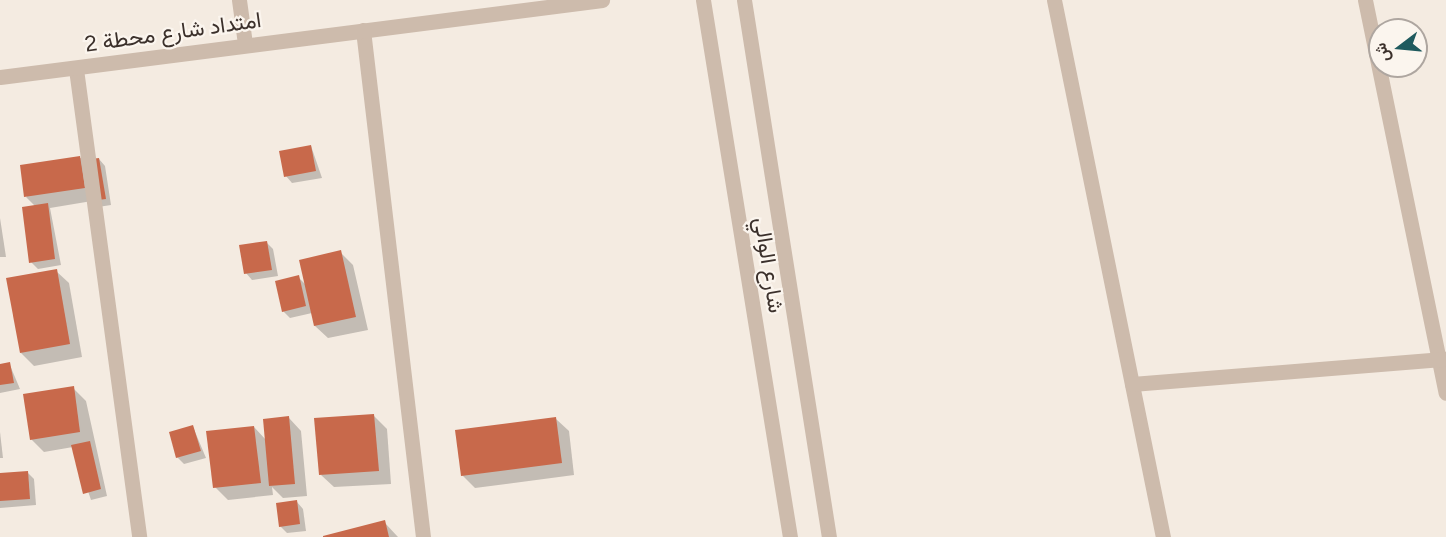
<!DOCTYPE html>
<meta charset="utf-8">
<style>
body{margin:0}
#map{position:relative;width:1446px;height:537px;overflow:hidden;background:#f4ebe1;font-family:Figtree,Vazirmatn,sans-serif}
div>[style]{position:absolute}
.shadow>*{inset:0;background:#0003}
.building>*{inset:0;background:#c8694b}
.minor>*{height:15px;margin:-7.5px;padding:0 7.5px;transform-origin:7.5px;border-radius:7.5px;background:#cdbbac}
span{translate:-50% -50%;white-space:nowrap;text-align:center;line-height:1.15;-webkit-text-stroke:4.5px #fbf5ee;paint-order:stroke}
.street-label{font-size:22px;color:#3b302b}
.north{position:absolute;left:1368px;top:18px;width:60px;height:60px;box-sizing:border-box;background:#fbf5ee;border:2px solid #aea6a0;border-radius:50%;rotate:254deg;font-size:16px;font-weight:700;line-height:24px;text-align:center;color:#3b302b}
.north::after{content:'';display:block;margin:auto;width:21px;height:27px;background:#1f5a5e;clip-path:polygon(50% 0,100% 100%,50% 72%,0 100%)}
</style>
<div id="map">
<div class="shadow">
<i style="clip-path:polygon(311px 146px,322px 178px,292px 183px,286px 176px)"></i>
<i style="clip-path:polygon(79px 158px,99px 159px,105px 166px,111px 205px,98px 207px,92px 201px,50px 208px,61px 265px,38px 269px,31px 262px,36px 207px,26px 197px)"></i>
<i style="clip-path:polygon(0 218px,6px 257px,0 257px)"></i>
<i style="clip-path:polygon(266px 242px,273px 249px,278px 276px,252px 280px,246px 273px)"></i>
<i style="clip-path:polygon(340px 252px,353px 265px,368px 330px,328px 338px,315px 326px,312px 313px,290px 318px,283px 311px,298px 277px,306px 285px)"></i>
<i style="clip-path:polygon(56px 271px,69px 283px,82px 357px,34px 366px,21px 353px)"></i>
<i style="clip-path:polygon(9px 363px,20px 389px,0 393px,0 365px)"></i>
<i style="clip-path:polygon(73px 388px,86px 401px,107px 496px,91px 500px,73px 447px,44px 452px,31px 439px)"></i>
<i style="clip-path:polygon(374px 416px,387px 429px,391px 484px,334px 487px,321px 475px)"></i>
<i style="clip-path:polygon(289px 418px,301px 431px,307px 496px,283px 498px,272px 487px,273px 495px,228px 500px,215px 487px,254px 427px,266px 440px)"></i>
<i style="clip-path:polygon(556px 419px,569px 431px,574px 475px,475px 488px,462px 475px)"></i>
<i style="clip-path:polygon(193px 427px,206px 458px,184px 464px,177px 457px)"></i>
<i style="clip-path:polygon(0 432px,3px 458px,0 458px)"></i>
<i style="clip-path:polygon(27px 472px,34px 479px,36px 505px,0 508px,0 475px)"></i>
<i style="clip-path:polygon(297px 502px,303px 509px,306px 531px,287px 533px,280px 526px)"></i>
<i style="clip-path:polygon(384px 522px,398px 537px,326px 537px)"></i>
</div>
<div class="building">
<i style="clip-path:polygon(311px 145px,316px 171px,284px 177px,279px 151px)"></i>
<i style="clip-path:polygon(80px 156px,85px 188px,24px 197px,20px 165px)"></i>
<i style="clip-path:polygon(99px 158px,106px 199px,90px 201px,83px 160px)"></i>
<i style="clip-path:polygon(48px 203px,55px 259px,29px 263px,22px 207px)"></i>
<i style="clip-path:polygon(267px 241px,272px 270px,244px 274px,239px 245px)"></i>
<i style="clip-path:polygon(341px 250px,356px 317px,314px 326px,299px 260px)"></i>
<i style="clip-path:polygon(57px 269px,70px 344px,20px 353px,6px 278px)"></i>
<i style="clip-path:polygon(299px 275px,306px 306px,282px 312px,275px 281px)"></i>
<i style="clip-path:polygon(10px 362px,14px 383px,0 385px,0 364px)"></i>
<i style="clip-path:polygon(74px 386px,80px 432px,30px 440px,23px 394px)"></i>
<i style="clip-path:polygon(374px 414px,379px 471px,319px 475px,314px 418px)"></i>
<i style="clip-path:polygon(289px 416px,295px 484px,269px 486px,263px 419px)"></i>
<i style="clip-path:polygon(556px 417px,562px 463px,461px 476px,455px 430px)"></i>
<i style="clip-path:polygon(193px 425px,201px 451px,176px 458px,169px 432px)"></i>
<i style="clip-path:polygon(254px 426px,261px 483px,213px 488px,206px 431px)"></i>
<i style="clip-path:polygon(90px 441px,101px 489px,83px 494px,71px 445px)"></i>
<i style="clip-path:polygon(28px 471px,30px 499px,0 501px,0 473px)"></i>
<i style="clip-path:polygon(297px 500px,300px 524px,279px 527px,276px 503px)"></i>
<i style="clip-path:polygon(385px 520px,389px 537px,323px 537px,323px 536px)"></i>
</div>
<div class="minor">
<i style="left:239px;top:0;width:44px;rotate:82.2deg"></i>
<i style="left:703px;top:0;width:544px;rotate:80.8deg"></i>
<i style="left:744px;top:0;width:544px;rotate:81.01deg"></i>
<i style="left:1054px;top:0;width:548px;rotate:78.53deg"></i>
<i style="left:1365px;top:0;width:401px;rotate:78.4deg"></i>
<i style="left:363px;top:30px;width:511px;rotate:83.25deg"></i>
<i style="left:76px;top:69px;width:472px;rotate:82.3deg"></i>
<i style="left:0;top:77px;width:607px;rotate:-7.29deg"></i>
<i style="left:1132px;top:384px;width:315px;rotate:-4.6deg"></i>
</div>
<div class="street-label">
<span style="left:173px;top:32px;rotate:-8deg">امتداد شارع محطة 2</span>
<span style="left:769px;top:265px;rotate:81deg">شارع الوالي</span>
</div>
<div class="north">ش</div>
</div>
